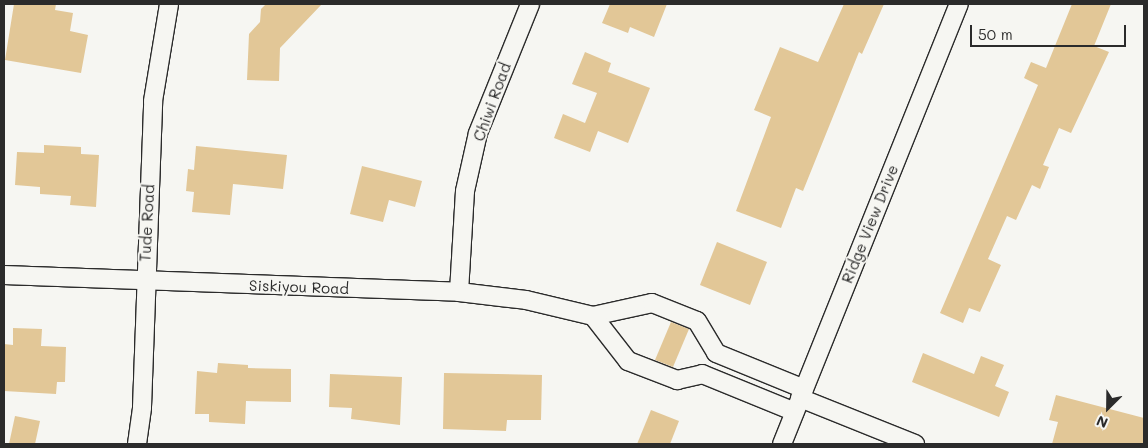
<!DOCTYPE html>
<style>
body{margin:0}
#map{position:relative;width:1148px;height:448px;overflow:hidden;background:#f6f6f2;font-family:Mali,sans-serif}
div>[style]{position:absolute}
.building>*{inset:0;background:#e2c797}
.roads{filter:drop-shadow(1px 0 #2b2b2b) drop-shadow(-1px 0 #2b2b2b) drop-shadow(0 1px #2b2b2b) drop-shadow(0 -1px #2b2b2b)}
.street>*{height:18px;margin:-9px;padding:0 9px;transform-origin:9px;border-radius:9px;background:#f6f6f2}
span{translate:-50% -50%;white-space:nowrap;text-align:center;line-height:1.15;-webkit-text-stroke:4px #f6f6f2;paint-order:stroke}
.street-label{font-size:15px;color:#2b2b2b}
.frame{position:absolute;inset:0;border:5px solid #2b2b2b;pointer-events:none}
.north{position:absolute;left:1083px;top:383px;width:50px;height:50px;-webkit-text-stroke:4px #f6f6f2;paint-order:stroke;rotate:203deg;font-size:14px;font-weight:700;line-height:20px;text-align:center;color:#2b2b2b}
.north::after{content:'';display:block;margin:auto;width:18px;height:22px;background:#2b2b2b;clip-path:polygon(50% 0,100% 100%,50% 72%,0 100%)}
.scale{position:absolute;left:970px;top:25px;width:156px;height:22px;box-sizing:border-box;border:2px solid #2b2b2b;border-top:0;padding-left:6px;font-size:15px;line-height:18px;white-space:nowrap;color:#2b2b2b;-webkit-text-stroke:4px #f6f6f2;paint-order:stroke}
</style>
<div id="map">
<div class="building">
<i style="clip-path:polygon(14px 4px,56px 4px,55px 10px,73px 13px,70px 31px,88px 35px,81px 73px,5px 60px)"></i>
<i style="clip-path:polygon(266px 4px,322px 4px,280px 48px,279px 81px,247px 80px,249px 34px,260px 22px,261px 9px)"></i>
<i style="clip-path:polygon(610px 4px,667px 4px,654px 37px,630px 27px,628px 33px,602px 23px)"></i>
<i style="clip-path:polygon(844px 4px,884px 4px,862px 54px,859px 52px,803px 191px,796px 188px,781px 228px,736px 211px,771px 117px,754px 110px,780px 47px,818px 62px)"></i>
<i style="clip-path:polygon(1072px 4px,1111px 4px,1094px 46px,1109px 52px,1071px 133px,1059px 128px,1043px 165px,1049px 167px,1040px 189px,1032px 185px,1016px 220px,1007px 216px,988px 259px,1001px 265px,980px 312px,969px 308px,963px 323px,940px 313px,1038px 85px,1024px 78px,1031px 62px,1046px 68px)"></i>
<i style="clip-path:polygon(585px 52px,611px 63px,608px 72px,650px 88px,628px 143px,598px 131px,590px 152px,554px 138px,563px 114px,585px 123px,597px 93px,572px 84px)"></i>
<i style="clip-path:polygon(44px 145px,81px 147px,81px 154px,99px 155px,96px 207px,70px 205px,71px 196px,40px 194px,40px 187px,15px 185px,17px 152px,44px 153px)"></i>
<i style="clip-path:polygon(196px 146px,287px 155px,283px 189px,233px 184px,230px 215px,192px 212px,194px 192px,186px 191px,188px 169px,194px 170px)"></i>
<i style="clip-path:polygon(362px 166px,422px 181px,415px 207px,389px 200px,383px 222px,350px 214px)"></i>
<i style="clip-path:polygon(717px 242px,767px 262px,750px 305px,700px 285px)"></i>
<i style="clip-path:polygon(671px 322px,689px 329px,673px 367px,655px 360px)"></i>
<i style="clip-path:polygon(13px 328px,42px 329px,41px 346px,66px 347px,65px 382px,57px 382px,56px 394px,4px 391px,4px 344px,13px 345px)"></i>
<i style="clip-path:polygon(923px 353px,974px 374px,981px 356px,1004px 365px,995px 386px,1009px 392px,999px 417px,912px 382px)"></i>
<i style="clip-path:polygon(218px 363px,248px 365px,248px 368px,291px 369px,291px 402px,246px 401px,245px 424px,209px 422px,209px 414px,195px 414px,197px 371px,217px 373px)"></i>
<i style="clip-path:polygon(444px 373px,542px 375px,541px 420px,507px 420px,506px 431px,443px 429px)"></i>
<i style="clip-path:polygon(330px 374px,402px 377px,400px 425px,351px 419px,352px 408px,329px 407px)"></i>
<i style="clip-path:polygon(1056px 395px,1144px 418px,1144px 444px,1052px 444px,1058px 422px,1049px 420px)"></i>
<i style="clip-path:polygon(651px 410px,679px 421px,670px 444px,637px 444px)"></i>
<i style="clip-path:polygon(15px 416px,40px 421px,35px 444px,9px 444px)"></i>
</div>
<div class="roads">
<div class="street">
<i style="left:4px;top:275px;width:455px;rotate:2.1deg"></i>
<i style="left:459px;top:292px;width:67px;rotate:6.8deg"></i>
<i style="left:526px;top:300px;width:69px;rotate:13.4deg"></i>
<i style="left:593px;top:316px;width:60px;rotate:-12.4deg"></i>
<i style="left:652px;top:303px;width:48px;rotate:21.8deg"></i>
<i style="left:697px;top:321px;width:37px;rotate:59deg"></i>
<i style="left:716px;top:353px;width:95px;rotate:22.2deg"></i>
<i style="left:459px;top:292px;width:101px;rotate:-86.6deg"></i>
<i style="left:465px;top:191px;width:59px;rotate:-77.4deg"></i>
<i style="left:478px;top:133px;width:139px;rotate:-68deg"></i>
<i style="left:593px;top:316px;width:57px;rotate:52.1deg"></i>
<i style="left:628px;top:361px;width:53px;rotate:21.2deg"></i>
<i style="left:677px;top:380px;width:26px;rotate:-13deg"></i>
<i style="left:702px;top:374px;width:100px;rotate:22.2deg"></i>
<i style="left:800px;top:398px;width:124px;rotate:21.8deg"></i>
<i style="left:137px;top:444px;width:37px;rotate:-82deg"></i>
<i style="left:142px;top:407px;width:306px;rotate:-87.9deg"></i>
<i style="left:153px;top:101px;width:98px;rotate:-80.6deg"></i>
<i style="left:782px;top:444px;width:474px;rotate:-68.1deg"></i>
</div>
</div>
<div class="street-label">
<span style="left:492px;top:102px;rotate:-70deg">Chiwi Road</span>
<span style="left:147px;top:223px;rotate:-87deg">Tude Road</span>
<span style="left:870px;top:224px;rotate:-68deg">Ridge View Drive</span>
<span style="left:299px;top:287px;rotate:2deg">Siskiyou Road</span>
</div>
<div class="frame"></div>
<div class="north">N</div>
<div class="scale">50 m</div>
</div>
